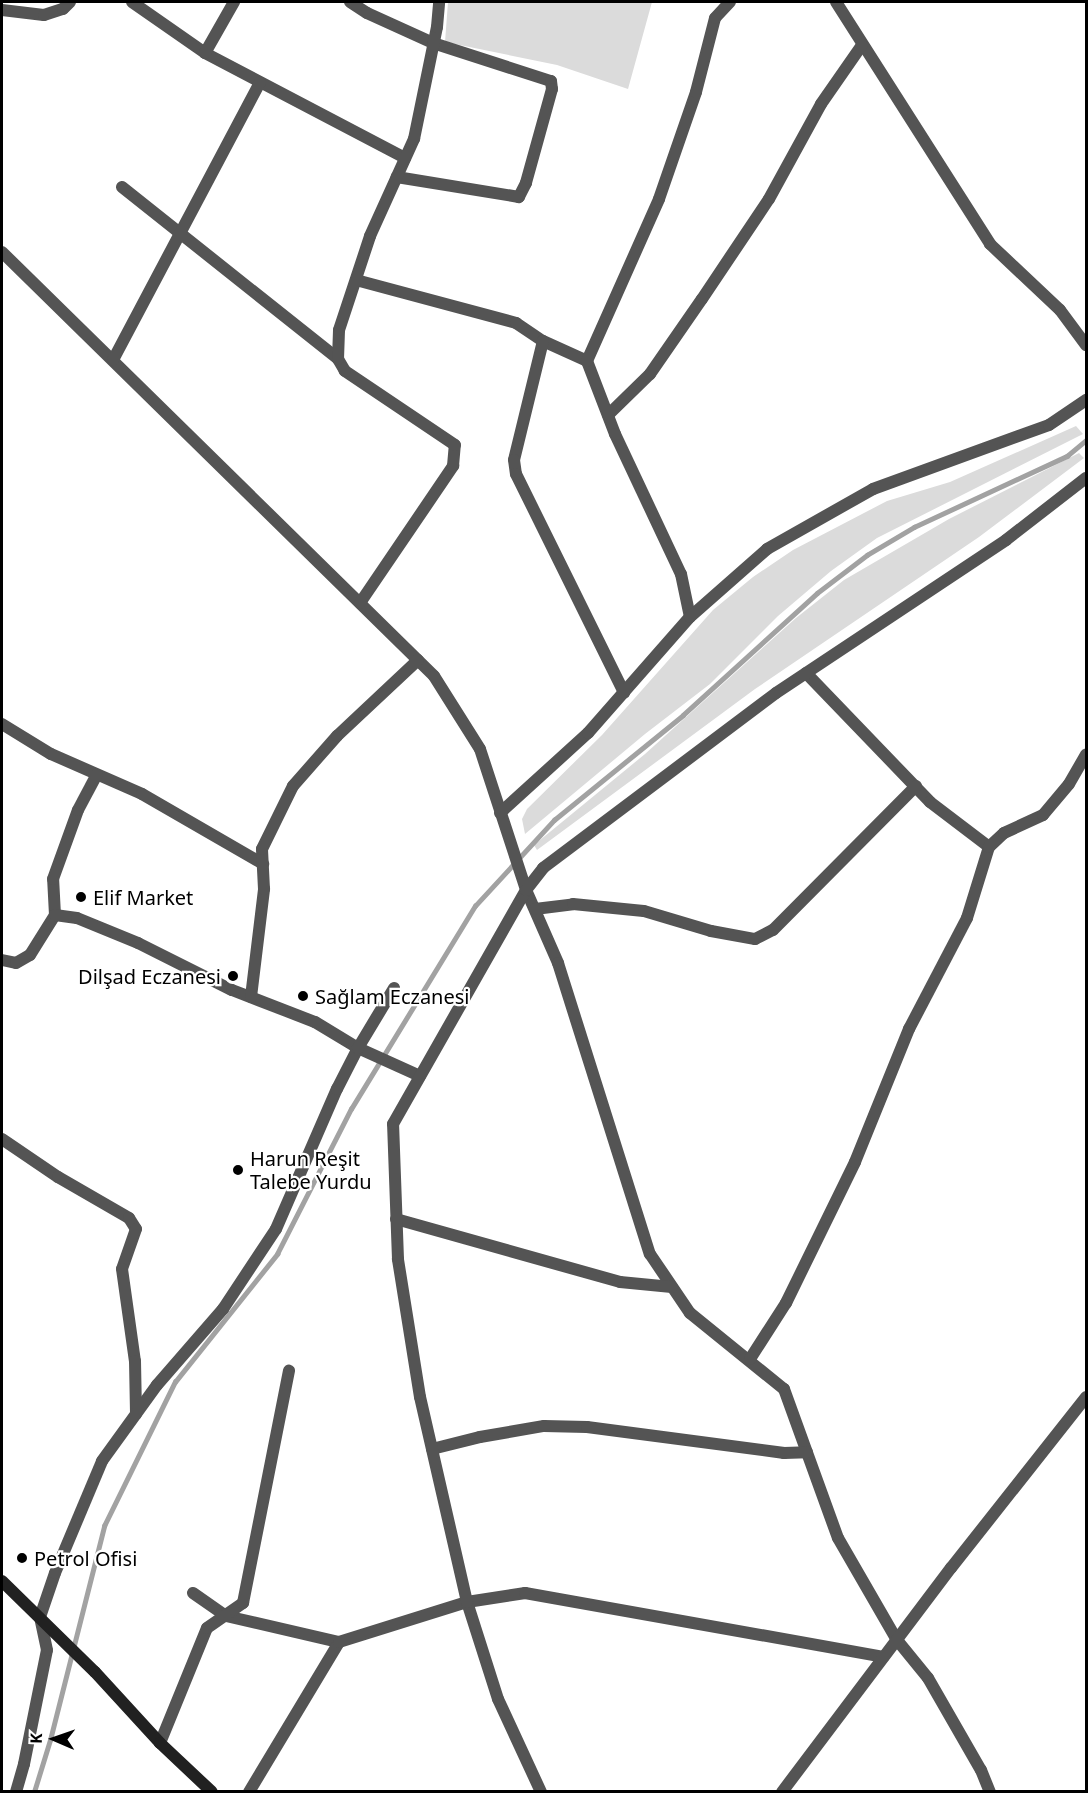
<!DOCTYPE html>
<meta charset="utf-8">
<style>
body{margin:0}
#map{position:relative;width:1088px;height:1793px;overflow:hidden;background:#fff;font-family:"Noto Sans",sans-serif}
div>[style]{position:absolute}
.green>*{inset:0;background:#dbdbdb}
.stream>*{height:4.5px;margin:-2.25px;padding:0 2.25px;transform-origin:2.25px;border-radius:2.25px;background:#a2a2a2}
.minor>*{height:12px;margin:-6px;padding:0 6px;transform-origin:6px;border-radius:6px;background:#545454}
.secondary>*{height:12px;margin:-6px;padding:0 6px;transform-origin:6px;border-radius:6px;background:#212121}
.dots>*{width:16px;height:16px;translate:-50% -50%;box-sizing:border-box;border:3px solid #fff;border-radius:50%}
span{translate:-50% -50%;white-space:nowrap;text-align:center;line-height:1.15;-webkit-text-stroke:4.5px #fff;paint-order:stroke}
.poi-label{font-size:20px;color:#000}
.left{translate:0 -50%;text-align:left}
.right{translate:-100% -50%;text-align:right}
.frame{position:absolute;inset:0;border:3px solid #000;pointer-events:none}
.north{position:absolute;left:24px;top:1709px;width:60px;height:60px;-webkit-text-stroke:4px #fff;paint-order:stroke;rotate:272deg;font-size:16px;font-weight:700;line-height:24px;text-align:center;color:#000}
.north::after{content:'';display:block;margin:auto;width:21px;height:27px;background:#000;clip-path:polygon(50% 0,100% 100%,50% 72%,0 100%)}
</style>
<div id="map">
<div class="green">
<i style="clip-path:polygon(448px 2px,652px 2px,628px 89px,557px 65px,445px 42px)"></i>
<i style="clip-path:polygon(1076px 426px,1083px 434px,877px 538px,831px 571px,778px 616px,710px 684px,645px 734px,525px 834px,522px 819px,527px 809px,602px 735px,713px 610px,753px 577px,793px 550px,887px 501px,950px 482px)"></i>
<i style="clip-path:polygon(1079px 453px,1084px 458px,979px 537px,755px 689px,537px 850px,534px 845px,645px 754px,796px 618px,844px 580px,949px 519px)"></i>
</div>
<div class="stream">
<i style="left:34px;top:1792px;width:54px;rotate:-72.9deg"></i>
<i style="left:50px;top:1740px;width:221px;rotate:-75.8deg"></i>
<i style="left:104px;top:1526px;width:161px;rotate:-63.8deg"></i>
<i style="left:175px;top:1382px;width:164px;rotate:-51.4deg"></i>
<i style="left:277px;top:1254px;width:163px;rotate:-63deg"></i>
<i style="left:351px;top:1109px;width:238px;rotate:-58.6deg"></i>
<i style="left:475px;top:906px;width:117px;rotate:-47.4deg"></i>
<i style="left:554px;top:820px;width:166px;rotate:-39.1deg"></i>
<i style="left:683px;top:715px;width:181px;rotate:-42.3deg"></i>
<i style="left:817px;top:593px;width:63px;rotate:-37.2deg"></i>
<i style="left:867px;top:555px;width:55px;rotate:-30.8deg"></i>
<i style="left:914px;top:527px;width:169px;rotate:-24.9deg"></i>
<i style="left:1067px;top:456px;width:25px;rotate:-40deg"></i>
</div>
<div class="minor">
<i style="left:132px;top:2px;width:89px;rotate:34.9deg"></i>
<i style="left:205px;top:53px;width:226px;rotate:27.7deg"></i>
<i style="left:350px;top:2px;width:20px;rotate:33deg"></i>
<i style="left:367px;top:13px;width:72px;rotate:24.4deg"></i>
<i style="left:433px;top:43px;width:124px;rotate:17.9deg"></i>
<i style="left:551px;top:81px;width:8px;rotate:83deg"></i>
<i style="left:552px;top:89px;width:98px;rotate:105.5deg"></i>
<i style="left:526px;top:183px;width:16px;rotate:117deg"></i>
<i style="left:519px;top:197px;width:124px;rotate:-170.7deg"></i>
<i style="left:836px;top:2px;width:287px;rotate:57.5deg"></i>
<i style="left:990px;top:244px;width:96px;rotate:43.3deg"></i>
<i style="left:1060px;top:310px;width:44px;rotate:53.4deg"></i>
<i style="left:2px;top:10px;width:42px;rotate:6.8deg"></i>
<i style="left:44px;top:15px;width:20px;rotate:-18deg"></i>
<i style="left:63px;top:9px;width:10px;rotate:-45deg"></i>
<i style="left:205px;top:53px;width:59px;rotate:-60.4deg"></i>
<i style="left:122px;top:187px;width:276px;rotate:38.5deg"></i>
<i style="left:2px;top:252px;width:605px;rotate:44.46deg"></i>
<i style="left:434px;top:676px;width:86px;rotate:57.8deg"></i>
<i style="left:480px;top:749px;width:148px;rotate:71.9deg"></i>
<i style="left:526px;top:890px;width:80px;rotate:66.3deg"></i>
<i style="left:558px;top:963px;width:305px;rotate:72.5deg"></i>
<i style="left:650px;top:1254px;width:71px;rotate:55.9deg"></i>
<i style="left:690px;top:1313px;width:121px;rotate:39deg"></i>
<i style="left:784px;top:1389px;width:158px;rotate:70.1deg"></i>
<i style="left:838px;top:1538px;width:118px;rotate:60deg"></i>
<i style="left:897px;top:1640px;width:49px;rotate:50.8deg"></i>
<i style="left:928px;top:1678px;width:106px;rotate:60.1deg"></i>
<i style="left:981px;top:1770px;width:24px;rotate:68deg"></i>
<i style="left:356px;top:280px;width:166px;rotate:15deg"></i>
<i style="left:516px;top:323px;width:32px;rotate:34deg"></i>
<i style="left:543px;top:341px;width:48px;rotate:24.4deg"></i>
<i style="left:587px;top:361px;width:78px;rotate:69deg"></i>
<i style="left:615px;top:434px;width:155px;rotate:64.8deg"></i>
<i style="left:681px;top:574px;width:44px;rotate:78.2deg"></i>
<i style="left:543px;top:341px;width:122px;rotate:103.7deg"></i>
<i style="left:514px;top:460px;width:14px;rotate:82deg"></i>
<i style="left:516px;top:474px;width:244px;rotate:63.7deg"></i>
<i style="left:113px;top:360px;width:314px;rotate:-62.1deg"></i>
<i style="left:587px;top:361px;width:177px;rotate:-66deg"></i>
<i style="left:659px;top:199px;width:113px;rotate:-70.9deg"></i>
<i style="left:696px;top:92px;width:76px;rotate:-75.6deg"></i>
<i style="left:715px;top:18px;width:22px;rotate:-47deg"></i>
<i style="left:608px;top:415px;width:59px;rotate:-44.3deg"></i>
<i style="left:650px;top:374px;width:91px;rotate:-55.3deg"></i>
<i style="left:702px;top:299px;width:120px;rotate:-56.2deg"></i>
<i style="left:769px;top:199px;width:108px;rotate:-61.3deg"></i>
<i style="left:821px;top:104px;width:72px;rotate:-55.2deg"></i>
<i style="left:360px;top:603px;width:166px;rotate:-55.8deg"></i>
<i style="left:453px;top:466px;width:21px;rotate:-85deg"></i>
<i style="left:455px;top:445px;width:133px;rotate:-146.1deg"></i>
<i style="left:345px;top:371px;width:14px;rotate:-120deg"></i>
<i style="left:338px;top:359px;width:29px;rotate:-88deg"></i>
<i style="left:339px;top:330px;width:99px;rotate:-71.7deg"></i>
<i style="left:370px;top:236px;width:107px;rotate:-65.6deg"></i>
<i style="left:414px;top:139px;width:114px;rotate:-78.4deg"></i>
<i style="left:437px;top:27px;width:25px;rotate:-85deg"></i>
<i style="left:806px;top:673px;width:179px;rotate:46.1deg"></i>
<i style="left:930px;top:802px;width:74px;rotate:37.3deg"></i>
<i style="left:2px;top:724px;width:57px;rotate:31.5deg"></i>
<i style="left:51px;top:754px;width:99px;rotate:23.7deg"></i>
<i style="left:142px;top:794px;width:140px;rotate:30deg"></i>
<i style="left:500px;top:813px;width:119px;rotate:-42.3deg"></i>
<i style="left:588px;top:733px;width:154px;rotate:-48.7deg"></i>
<i style="left:690px;top:617px;width:103px;rotate:-41.4deg"></i>
<i style="left:767px;top:549px;width:122px;rotate:-29.5deg"></i>
<i style="left:873px;top:489px;width:187px;rotate:-20deg"></i>
<i style="left:1049px;top:425px;width:45px;rotate:-34deg"></i>
<i style="left:535px;top:909px;width:38px;rotate:-7deg"></i>
<i style="left:573px;top:904px;width:71px;rotate:5.6deg"></i>
<i style="left:644px;top:911px;width:70px;rotate:16.6deg"></i>
<i style="left:711px;top:931px;width:45px;rotate:10.3deg"></i>
<i style="left:755px;top:939px;width:20px;rotate:-27deg"></i>
<i style="left:773px;top:930px;width:203px;rotate:-45.2deg"></i>
<i style="left:55px;top:915px;width:36px;rotate:-93deg"></i>
<i style="left:53px;top:879px;width:73px;rotate:-70.1deg"></i>
<i style="left:78px;top:810px;width:40px;rotate:-62deg"></i>
<i style="left:2px;top:960px;width:14px;rotate:12deg"></i>
<i style="left:16px;top:963px;width:16px;rotate:-30deg"></i>
<i style="left:30px;top:955px;width:47px;rotate:-58deg"></i>
<i style="left:55px;top:915px;width:22px;rotate:8deg"></i>
<i style="left:77px;top:918px;width:66px;rotate:22.3deg"></i>
<i style="left:138px;top:943px;width:105px;rotate:26.6deg"></i>
<i style="left:232px;top:990px;width:89px;rotate:21.1deg"></i>
<i style="left:315px;top:1022px;width:50px;rotate:31.2deg"></i>
<i style="left:358px;top:1048px;width:68px;rotate:24.3deg"></i>
<i style="left:251px;top:997px;width:109px;rotate:-83.1deg"></i>
<i style="left:264px;top:889px;width:40px;rotate:-92.9deg"></i>
<i style="left:262px;top:849px;width:70px;rotate:-63.8deg"></i>
<i style="left:293px;top:786px;width:67px;rotate:-48.7deg"></i>
<i style="left:337px;top:736px;width:111px;rotate:-43.2deg"></i>
<i style="left:2px;top:1139px;width:68px;rotate:34.2deg"></i>
<i style="left:58px;top:1177px;width:82px;rotate:30deg"></i>
<i style="left:129px;top:1218px;width:13px;rotate:58deg"></i>
<i style="left:136px;top:1229px;width:42px;rotate:109.3deg"></i>
<i style="left:122px;top:1269px;width:93px;rotate:82deg"></i>
<i style="left:135px;top:1361px;width:53px;rotate:88.9deg"></i>
<i style="left:396px;top:1219px;width:233px;rotate:15.7deg"></i>
<i style="left:620px;top:1282px;width:52px;rotate:5.5deg"></i>
<i style="left:750px;top:1359px;width:67px;rotate:-57.3deg"></i>
<i style="left:786px;top:1303px;width:157px;rotate:-63.9deg"></i>
<i style="left:855px;top:1162px;width:144px;rotate:-67.9deg"></i>
<i style="left:909px;top:1029px;width:125px;rotate:-62.4deg"></i>
<i style="left:967px;top:918px;width:74px;rotate:-72.8deg"></i>
<i style="left:989px;top:847px;width:21px;rotate:-43deg"></i>
<i style="left:1004px;top:833px;width:43px;rotate:-24.8deg"></i>
<i style="left:1043px;top:815px;width:40px;rotate:-50deg"></i>
<i style="left:1069px;top:784px;width:34px;rotate:-60deg"></i>
<i style="left:432px;top:1449px;width:49px;rotate:-14deg"></i>
<i style="left:480px;top:1437px;width:65px;rotate:-9.8deg"></i>
<i style="left:544px;top:1426px;width:43px;rotate:1.3deg"></i>
<i style="left:587px;top:1427px;width:199px;rotate:7.5deg"></i>
<i style="left:784px;top:1453px;width:23px;rotate:-2deg"></i>
<i style="left:193px;top:1593px;width:40px;rotate:34.9deg"></i>
<i style="left:226px;top:1616px;width:116px;rotate:13deg"></i>
<i style="left:160px;top:1743px;width:124px;rotate:-67.8deg"></i>
<i style="left:207px;top:1628px;width:44px;rotate:-34.8deg"></i>
<i style="left:243px;top:1603px;width:237px;rotate:-78.8deg"></i>
<i style="left:16px;top:1792px;width:29px;rotate:-74deg"></i>
<i style="left:24px;top:1764px;width:116px;rotate:-78.6deg"></i>
<i style="left:47px;top:1650px;width:34px;rotate:-102deg"></i>
<i style="left:40px;top:1617px;width:46px;rotate:-71.2deg"></i>
<i style="left:55px;top:1573px;width:121px;rotate:-67.2deg"></i>
<i style="left:102px;top:1461px;width:94px;rotate:-54.1deg"></i>
<i style="left:157px;top:1385px;width:101px;rotate:-49deg"></i>
<i style="left:223px;top:1309px;width:96px;rotate:-56.5deg"></i>
<i style="left:276px;top:1229px;width:153px;rotate:-66.5deg"></i>
<i style="left:337px;top:1089px;width:46px;rotate:-62.9deg"></i>
<i style="left:358px;top:1048px;width:70px;rotate:-59deg"></i>
<i style="left:249px;top:1792px;width:175px;rotate:-59deg"></i>
<i style="left:339px;top:1642px;width:134px;rotate:-17.4deg"></i>
<i style="left:467px;top:1602px;width:59px;rotate:-8.8deg"></i>
<i style="left:525px;top:1593px;width:364px;rotate:10.1deg"></i>
<i style="left:541px;top:1792px;width:102px;rotate:-114.8deg"></i>
<i style="left:498px;top:1699px;width:102px;rotate:-107.7deg"></i>
<i style="left:467px;top:1602px;width:210px;rotate:-102.9deg"></i>
<i style="left:420px;top:1397px;width:140px;rotate:-99.1deg"></i>
<i style="left:398px;top:1259px;width:135px;rotate:-92.1deg"></i>
<i style="left:393px;top:1124px;width:269px;rotate:-60.4deg"></i>
<i style="left:526px;top:890px;width:28px;rotate:-52deg"></i>
<i style="left:543px;top:868px;width:291px;rotate:-36.9deg"></i>
<i style="left:776px;top:693px;width:276px;rotate:-33.6deg"></i>
<i style="left:1006px;top:540px;width:101px;rotate:-37.8deg"></i>
<i style="left:782px;top:1792px;width:281px;rotate:-53deg"></i>
<i style="left:951px;top:1568px;width:218px;rotate:-51.7deg"></i>
</div>
<div class="secondary">
<i style="left:2px;top:1581px;width:130px;rotate:44.4deg"></i>
<i style="left:95px;top:1672px;width:96px;rotate:47.5deg"></i>
<i style="left:160px;top:1743px;width:71px;rotate:43.3deg"></i>
</div>
<div class="dots">
<i style="left:81px;top:897px;background:#000"></i>
<i style="left:233px;top:976px;background:#000"></i>
<i style="left:303px;top:996px;background:#000"></i>
<i style="left:238px;top:1170px;background:#000"></i>
<i style="left:22px;top:1558px;background:#000"></i>
</div>
<div class="poi-label">
<span class="left" style="left:93px;top:897px">Elif Market</span>
<span class="right" style="left:221px;top:976px">Dilşad Eczanesi</span>
<span class="left" style="left:315px;top:996px">Sağlam Eczanesi</span>
<span class="left" style="left:250px;top:1170px">Harun Reşit<br>Talebe Yurdu</span>
<span class="left" style="left:34px;top:1558px">Petrol Ofisi</span>
</div>
<div class="frame"></div>
<div class="north">K</div>
</div>
